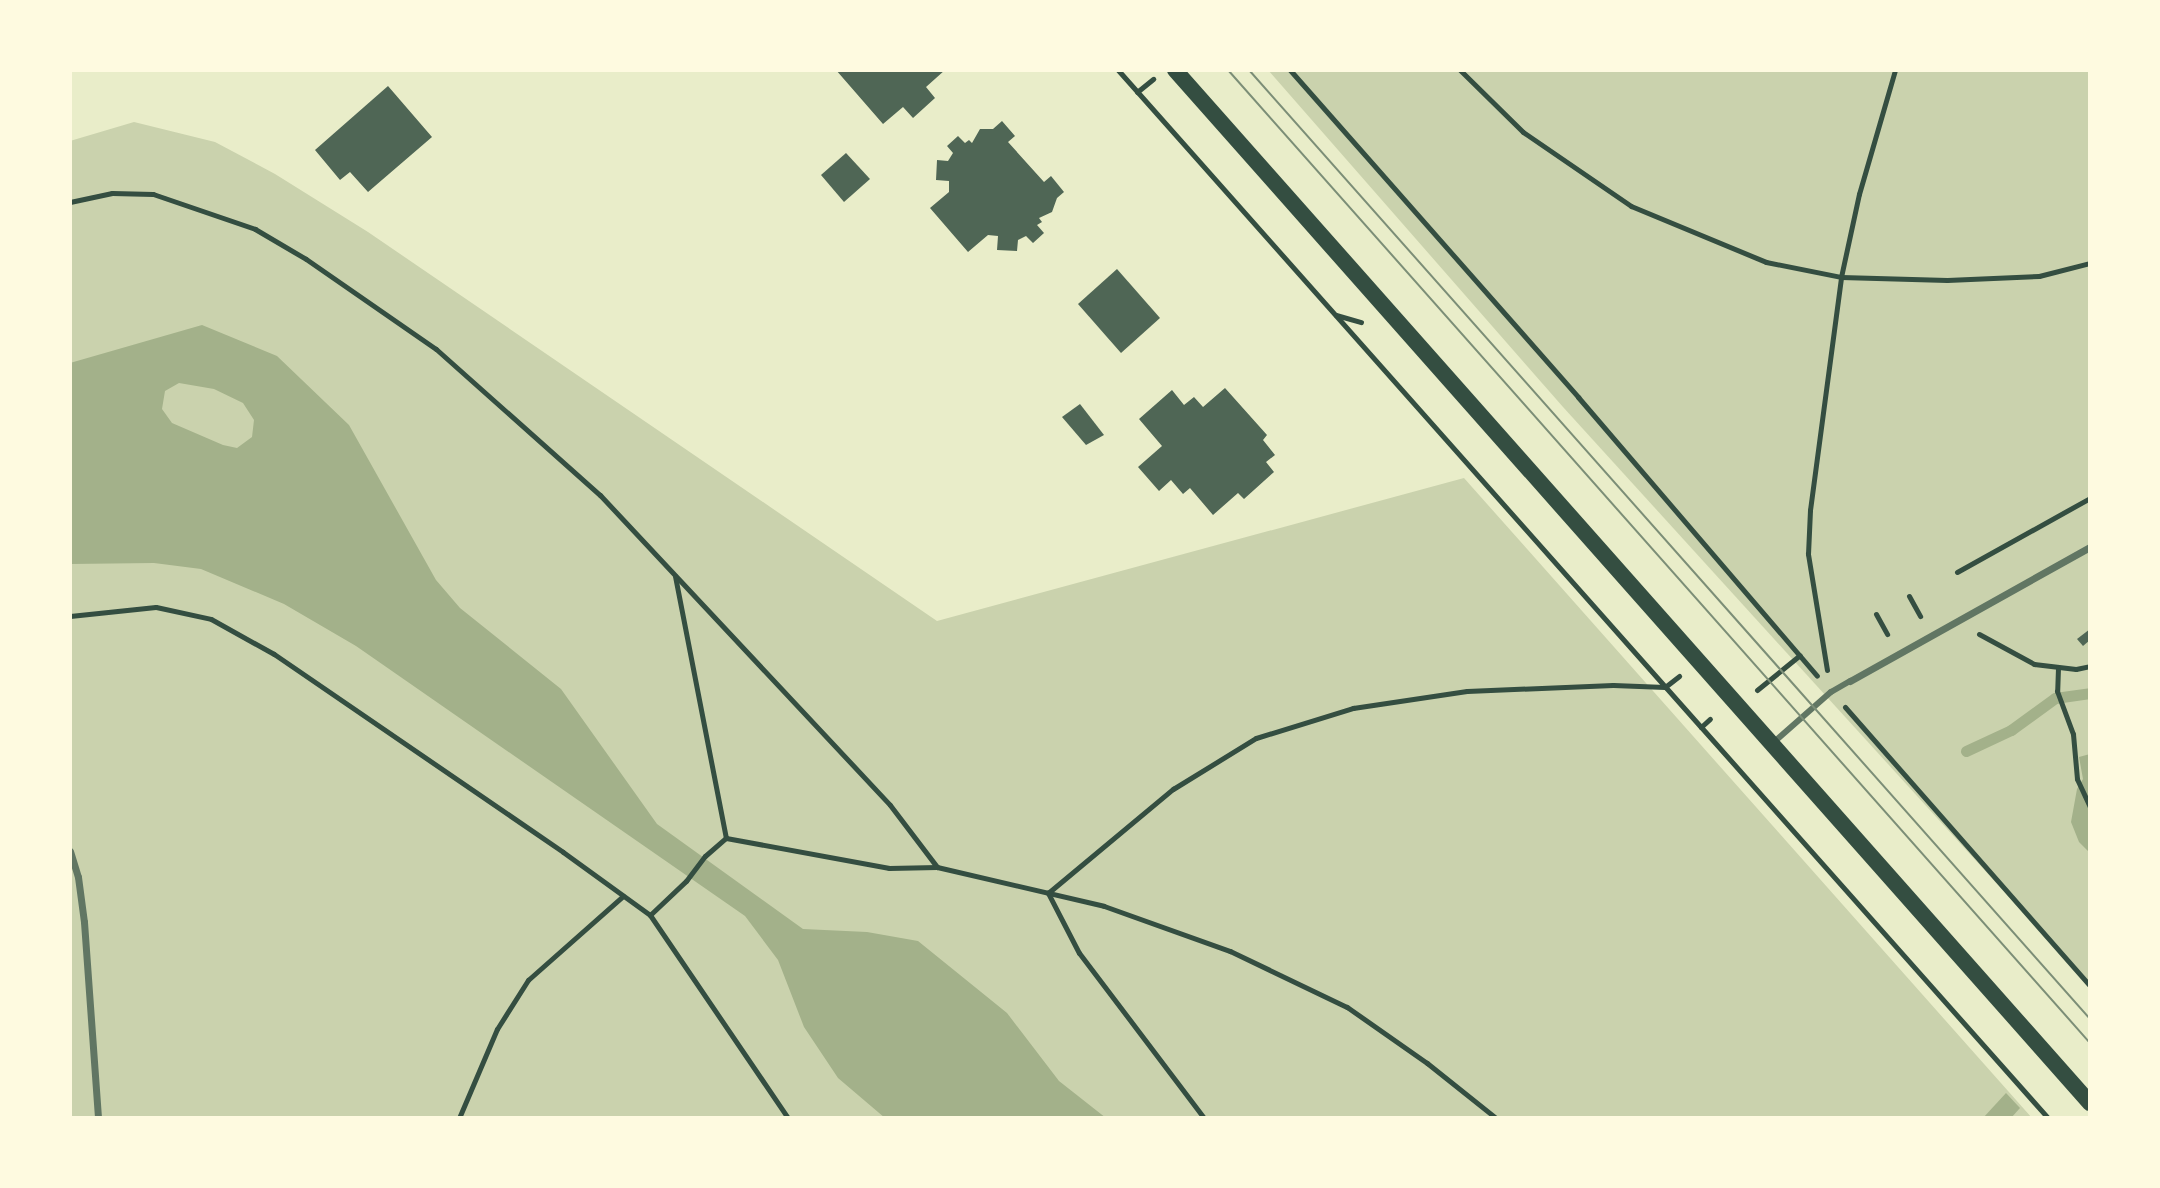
<!DOCTYPE html>
<style>
body{margin:0}
#map{position:relative;width:2160px;height:1188px;overflow:hidden;background:#e9edc9;font-family:Poppins,sans-serif}
div>[style]{position:absolute}
.green>*{inset:0;background:#cad2ad}
.water>*{inset:0;background:#a3b18a}
.stream>*{height:11px;margin:-5.5px;padding:0 5.5px;transform-origin:5.5px;border-radius:5.5px;background:#a3b18a}
.building>*{inset:0;background:#4f6655}
.path>*{height:5px;margin:-2.5px;padding:0 2.5px;transform-origin:2.5px;border-radius:2.5px;background:#344e41}
.service>*{height:6px;margin:-3px;padding:0 3px;transform-origin:3px;border-radius:3px;background:#617663}
.pedestrian>*{height:7px;margin:-3.5px;padding:0 3.5px;transform-origin:3.5px;border-radius:3.5px;background:#617663}
.secondary>*{height:16px;margin:-8px;padding:0 8px;transform-origin:8px;border-radius:8px;background:#344e41}
.tram>*{height:2px;margin:-1px;padding:0 1px;transform-origin:1px;border-radius:1px;background:#7c8e77}
span{translate:-50% -50%;white-space:nowrap;text-align:center;line-height:1.15;-webkit-text-stroke:7px #fefae0;paint-order:stroke}
.frame{position:absolute;inset:0;border:72px solid #fefae0;pointer-events:none}
</style>
<div id="map">
<div class="green">
<i style="clip-path:polygon(1268px 70px,2090px 70px,2090px 986px,1563px 407px)"></i>
<i style="clip-path:polygon(134px 122px,215px 142px,275px 174px,368px 232px,937px 621px,1464px 478px,2032px 1118px,70px 1118px,70px 141px)"></i>
</div>
<div class="water">
<i style="clip-path:polygon(evenodd,202px 325px,277px 356px,349px 425px,436px 580px,460px 608px,561px 689px,657px 824px,803px 929px,867px 932px,918px 941px,1007px 1013px,1059px 1081px,1106px 1118px,885px 1118px,838px 1078px,804px 1027px,778px 960px,745px 916px,356px 646px,284px 604px,201px 569px,154px 563px,70px 564px,70px 363px,202px 325px,179px 383px,214px 389px,243px 403px,254px 420px,252px 437px,237px 448px,223px 445px,172px 423px,162px 409px,165px 391px,179px 383px)"></i>
<i style="clip-path:polygon(2090px 754px,2090px 853px,2079px 842px,2071px 822px,2077px 789px,2083px 779px,2079px 757px)"></i>
<i style="clip-path:polygon(2006px 1093px,2020px 1108px,2011px 1118px,1983px 1118px)"></i>
</div>
<div class="stream">
<i style="left:1966px;top:751px;width:50px;rotate:-25deg"></i>
<i style="left:2011px;top:730px;width:54px;rotate:-36deg"></i>
<i style="left:2055px;top:698px;width:35px;rotate:-8deg"></i>
</div>
<div class="building">
<i style="clip-path:polygon(836px 70px,945px 70px,926px 87px,935px 98px,913px 118px,903px 107px,883px 124px)"></i>
<i style="clip-path:polygon(388px 86px,432px 137px,368px 192px,350px 172px,340px 180px,315px 150px)"></i>
<i style="clip-path:polygon(1002px 121px,1015px 136px,1008px 142px,1044px 182px,1051px 176px,1064px 192px,1057px 198px,1052px 212px,1039px 218px,1042px 222px,1037px 225px,1044px 233px,1033px 243px,1026px 236px,1018px 240px,1017px 251px,997px 250px,998px 236px,988px 235px,968px 252px,930px 208px,949px 192px,949px 181px,936px 180px,937px 160px,948px 161px,953px 153px,947px 146px,958px 136px,965px 143px,969px 140px,972px 143px,980px 129px,993px 129px)"></i>
<i style="clip-path:polygon(846px 153px,870px 179px,844px 202px,821px 175px)"></i>
<i style="clip-path:polygon(1117px 269px,1160px 318px,1121px 353px,1078px 304px)"></i>
<i style="clip-path:polygon(1225px 388px,1267px 435px,1263px 440px,1275px 455px,1266px 462px,1274px 472px,1244px 499px,1238px 493px,1213px 515px,1190px 488px,1183px 494px,1171px 480px,1159px 491px,1138px 467px,1162px 446px,1139px 419px,1172px 390px,1184px 405px,1194px 397px,1203px 407px)"></i>
<i style="clip-path:polygon(1080px 404px,1104px 435px,1086px 445px,1062px 417px)"></i>
<i style="clip-path:polygon(2090px 629px,2090px 640px,2083px 646px,2077px 639px)"></i>
</div>
<div class="path">
<i style="left:1118px;top:70px;width:878px;rotate:48.42deg"></i>
<i style="left:1701px;top:727px;width:12px;rotate:-42deg"></i>
<i style="left:1290px;top:70px;width:436px;rotate:48.6deg"></i>
<i style="left:1578px;top:397px;width:367px;rotate:49.4deg"></i>
<i style="left:1460px;top:70px;width:88px;rotate:44.5deg"></i>
<i style="left:1523px;top:132px;width:131px;rotate:34.4deg"></i>
<i style="left:1631px;top:206px;width:146px;rotate:22.5deg"></i>
<i style="left:1766px;top:262px;width:76px;rotate:11.3deg"></i>
<i style="left:1841px;top:277px;width:106px;rotate:1.6deg"></i>
<i style="left:1947px;top:280px;width:92px;rotate:-2.5deg"></i>
<i style="left:2039px;top:276px;width:53px;rotate:-14.3deg"></i>
<i style="left:1137px;top:92px;width:21px;rotate:-39deg"></i>
<i style="left:70px;top:202px;width:43px;rotate:-12.1deg"></i>
<i style="left:112px;top:193px;width:41px;rotate:1.4deg"></i>
<i style="left:153px;top:194px;width:108px;rotate:18.9deg"></i>
<i style="left:255px;top:229px;width:59px;rotate:30.5deg"></i>
<i style="left:306px;top:259px;width:158px;rotate:34.7deg"></i>
<i style="left:436px;top:349px;width:220px;rotate:41.7deg"></i>
<i style="left:600px;top:495px;width:424px;rotate:46.9deg"></i>
<i style="left:890px;top:805px;width:78px;rotate:52.8deg"></i>
<i style="left:937px;top:867px;width:171px;rotate:13.1deg"></i>
<i style="left:1104px;top:906px;width:134px;rotate:19.7deg"></i>
<i style="left:1230px;top:951px;width:130px;rotate:25.6deg"></i>
<i style="left:1347px;top:1007px;width:98px;rotate:35deg"></i>
<i style="left:1427px;top:1063px;width:88px;rotate:38.6deg"></i>
<i style="left:1336px;top:315px;width:26px;rotate:16deg"></i>
<i style="left:1957px;top:572px;width:152px;rotate:-29.1deg"></i>
<i style="left:675px;top:576px;width:267px;rotate:79deg"></i>
<i style="left:1909px;top:596px;width:23px;rotate:61deg"></i>
<i style="left:1876px;top:614px;width:23px;rotate:61deg"></i>
<i style="left:70px;top:616px;width:86px;rotate:-6deg"></i>
<i style="left:156px;top:607px;width:56px;rotate:12.3deg"></i>
<i style="left:211px;top:619px;width:72px;rotate:29.1deg"></i>
<i style="left:274px;top:654px;width:350px;rotate:34.4deg"></i>
<i style="left:563px;top:852px;width:107px;rotate:35.9deg"></i>
<i style="left:650px;top:915px;width:245px;rotate:55.8deg"></i>
<i style="left:1979px;top:634px;width:63px;rotate:28.6deg"></i>
<i style="left:2034px;top:664px;width:42px;rotate:6.8deg"></i>
<i style="left:2076px;top:669px;width:14px;rotate:-12deg"></i>
<i style="left:2058px;top:668px;width:23px;rotate:92deg"></i>
<i style="left:2057px;top:691px;width:46px;rotate:69.6deg"></i>
<i style="left:2073px;top:734px;width:45px;rotate:84.9deg"></i>
<i style="left:2077px;top:779px;width:31px;rotate:65deg"></i>
<i style="left:1827px;top:670px;width:118px;rotate:-99.3deg"></i>
<i style="left:1808px;top:554px;width:44px;rotate:-87.4deg"></i>
<i style="left:1810px;top:510px;width:235px;rotate:-82.4deg"></i>
<i style="left:1841px;top:277px;width:85px;rotate:-77.8deg"></i>
<i style="left:1859px;top:194px;width:129px;rotate:-73.8deg"></i>
<i style="left:1757px;top:690px;width:55px;rotate:-39.1deg"></i>
<i style="left:1845px;top:707px;width:371px;rotate:48.7deg"></i>
<i style="left:1701px;top:727px;width:523px;rotate:48.41deg"></i>
<i style="left:2090px;top:810px;width:18px;rotate:90deg"></i>
<i style="left:650px;top:915px;width:50px;rotate:-43.4deg"></i>
<i style="left:686px;top:881px;width:31px;rotate:-53deg"></i>
<i style="left:705px;top:856px;width:28px;rotate:-41deg"></i>
<i style="left:726px;top:838px;width:166px;rotate:10.4deg"></i>
<i style="left:889px;top:868px;width:48px;rotate:-1.2deg"></i>
<i style="left:459px;top:1118px;width:97px;rotate:-66.9deg"></i>
<i style="left:497px;top:1029px;width:58px;rotate:-57.7deg"></i>
<i style="left:528px;top:980px;width:127px;rotate:-41.5deg"></i>
<i style="left:1204px;top:1118px;width:207px;rotate:-127.1deg"></i>
<i style="left:1079px;top:953px;width:68px;rotate:-117.3deg"></i>
<i style="left:1048px;top:893px;width:163px;rotate:-39.8deg"></i>
<i style="left:1173px;top:789px;width:97px;rotate:-31.6deg"></i>
<i style="left:1256px;top:738px;width:102px;rotate:-17.2deg"></i>
<i style="left:1353px;top:708px;width:115px;rotate:-8.5deg"></i>
<i style="left:1467px;top:691px;width:146px;rotate:-2.4deg"></i>
<i style="left:1613px;top:685px;width:52px;rotate:2.2deg"></i>
<i style="left:1665px;top:687px;width:18px;rotate:-38deg"></i>
</div>
<div class="service">
<i style="left:1774px;top:742px;width:76px;rotate:-41.3deg"></i>
<i style="left:1831px;top:692px;width:22px;rotate:-30deg"></i>
</div>
<div class="pedestrian">
<i style="left:1850px;top:681px;width:275px;rotate:-29.2deg"></i>
<i style="left:70px;top:851px;width:27px;rotate:73deg"></i>
<i style="left:78px;top:877px;width:45px;rotate:82.4deg"></i>
<i style="left:84px;top:922px;width:196px;rotate:85.9deg"></i>
</div>
<div class="secondary">
<i style="left:1175px;top:70px;width:1380px;rotate:48.47deg"></i>
</div>
<div class="tram">
<i style="left:1228px;top:70px;width:1300px;rotate:48.46deg"></i>
<i style="left:1249px;top:70px;width:1268px;rotate:48.45deg"></i>
</div>
<div class="frame"></div>
</div>
